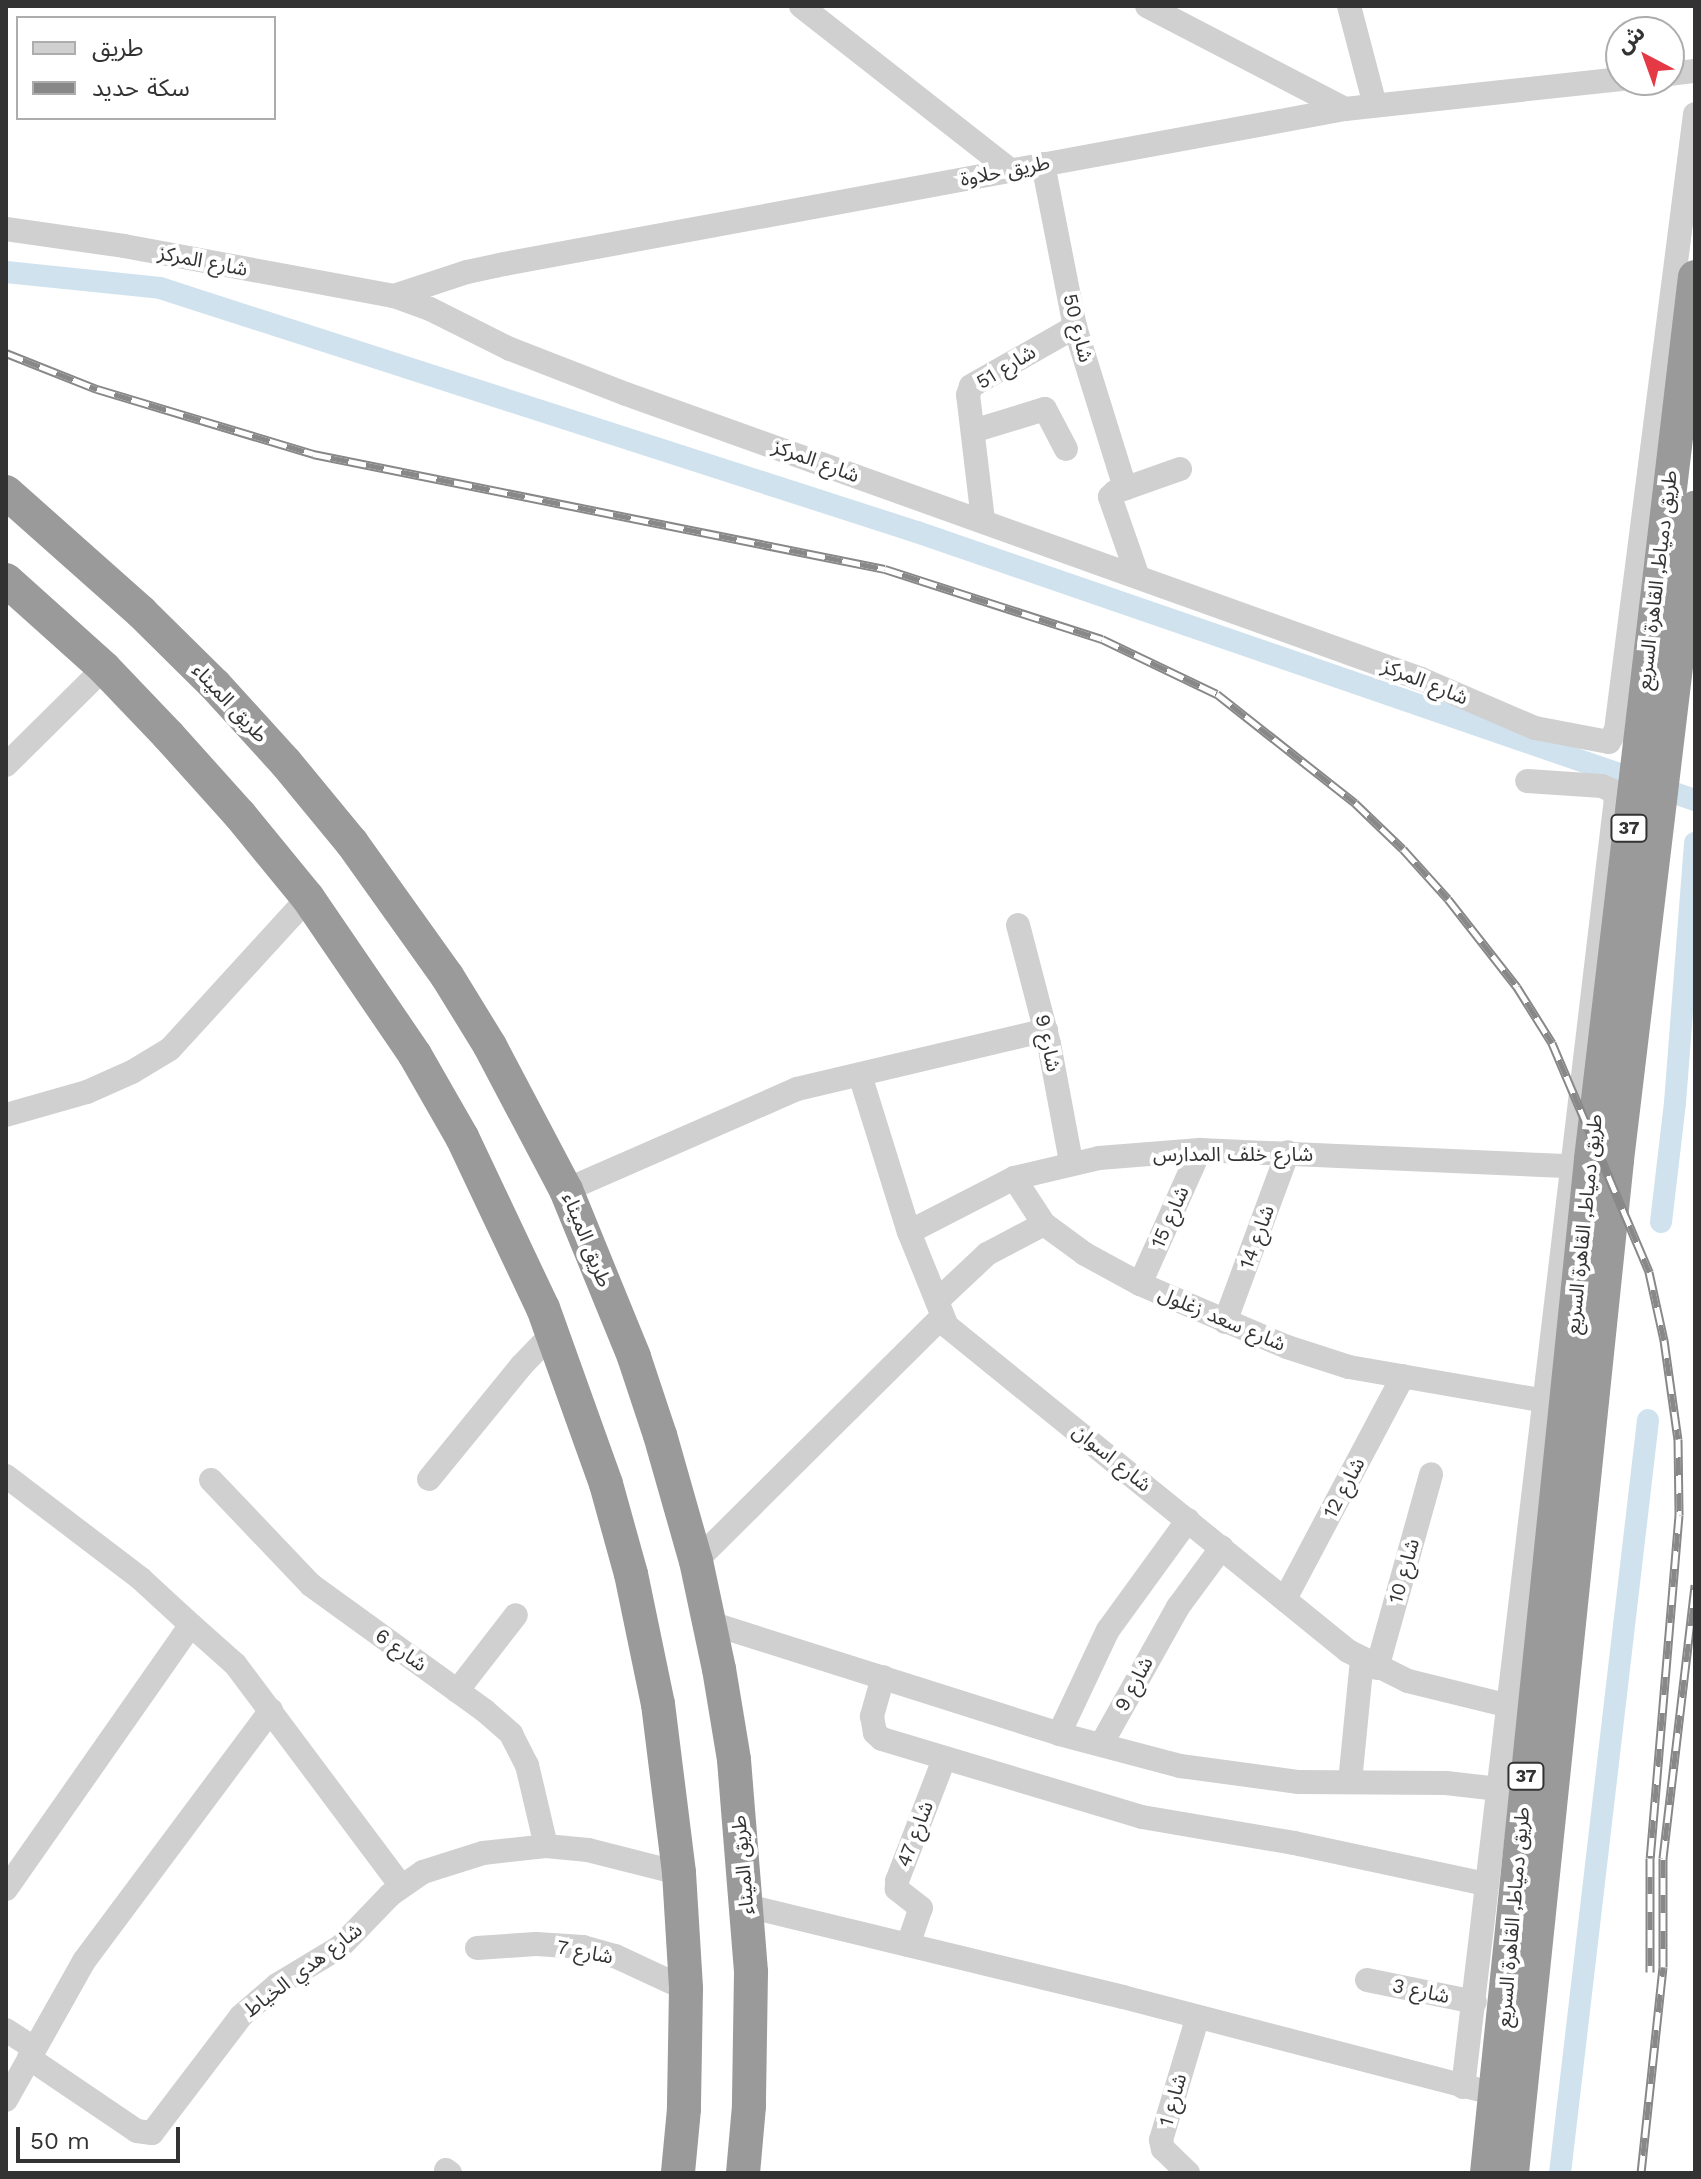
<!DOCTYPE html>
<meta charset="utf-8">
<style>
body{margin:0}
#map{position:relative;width:1701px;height:2179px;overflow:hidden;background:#fff;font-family:"Work Sans","Noto Sans Arabic",sans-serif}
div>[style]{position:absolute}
.canal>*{height:22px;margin:-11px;padding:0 11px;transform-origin:11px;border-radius:11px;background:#cfe2ee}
.minor>*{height:24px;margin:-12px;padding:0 12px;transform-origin:12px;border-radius:12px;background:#d0d0d0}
.highway>*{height:34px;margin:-17px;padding:0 17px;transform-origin:17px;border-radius:17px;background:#9a9a9a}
.rail>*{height:9px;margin-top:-4.5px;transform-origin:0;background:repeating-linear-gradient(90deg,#fff 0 18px,#888 0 36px);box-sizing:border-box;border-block:2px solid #888}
span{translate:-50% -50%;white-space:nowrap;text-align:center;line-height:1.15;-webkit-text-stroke:8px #fff;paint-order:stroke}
.shield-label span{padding:2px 6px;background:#fff;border:2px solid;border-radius:6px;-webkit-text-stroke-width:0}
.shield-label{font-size:18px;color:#333;font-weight:700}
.street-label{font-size:20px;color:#333}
.frame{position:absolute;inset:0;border:8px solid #333;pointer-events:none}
.legend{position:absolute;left:16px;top:16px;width:260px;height:104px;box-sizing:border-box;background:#fff;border:2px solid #adadad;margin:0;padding:10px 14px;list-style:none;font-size:24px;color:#333}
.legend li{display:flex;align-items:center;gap:16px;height:40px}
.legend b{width:40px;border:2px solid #adadad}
.north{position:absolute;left:1605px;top:16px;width:80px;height:80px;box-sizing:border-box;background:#fff;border:2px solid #adadad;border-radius:50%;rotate:319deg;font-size:22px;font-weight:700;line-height:32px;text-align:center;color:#333}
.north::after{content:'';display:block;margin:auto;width:28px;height:36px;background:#e63946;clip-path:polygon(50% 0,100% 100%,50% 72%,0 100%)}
.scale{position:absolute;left:16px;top:2127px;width:164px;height:36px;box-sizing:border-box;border:4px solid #333;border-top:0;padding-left:10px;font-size:24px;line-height:28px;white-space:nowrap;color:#333;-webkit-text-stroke:6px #fff;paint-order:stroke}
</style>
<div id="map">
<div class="canal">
<i style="left:6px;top:272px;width:155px;rotate:5.9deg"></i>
<i style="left:160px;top:288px;width:795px;rotate:17.87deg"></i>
<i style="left:917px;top:532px;width:823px;rotate:19.01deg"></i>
<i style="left:1661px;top:1222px;width:120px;rotate:-83.3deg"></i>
<i style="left:1675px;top:1103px;width:261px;rotate:-85.6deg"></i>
<i style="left:1560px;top:2173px;width:758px;rotate:-83.33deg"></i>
</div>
<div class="minor">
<i style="left:801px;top:6px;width:266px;rotate:38.1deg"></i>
<i style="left:1147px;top:6px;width:223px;rotate:27.5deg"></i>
<i style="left:1349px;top:6px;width:102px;rotate:75.3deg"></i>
<i style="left:1669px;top:74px;width:26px;rotate:-7deg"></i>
<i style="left:1043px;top:164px;width:166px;rotate:78.9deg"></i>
<i style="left:1075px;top:327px;width:169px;rotate:72.7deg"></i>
<i style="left:6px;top:229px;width:119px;rotate:8.2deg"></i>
<i style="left:124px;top:246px;width:275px;rotate:10.5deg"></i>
<i style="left:394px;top:296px;width:38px;rotate:20deg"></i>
<i style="left:430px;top:309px;width:89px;rotate:26.6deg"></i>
<i style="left:510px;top:349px;width:124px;rotate:21.2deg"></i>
<i style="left:626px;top:394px;width:845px;rotate:19.72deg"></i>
<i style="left:1421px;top:679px;width:124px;rotate:23.3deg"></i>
<i style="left:1535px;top:728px;width:75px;rotate:10.7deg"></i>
<i style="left:1609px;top:742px;width:14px;rotate:-60deg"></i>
<i style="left:1616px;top:730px;width:621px;rotate:-82.69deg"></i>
<i style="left:394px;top:296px;width:77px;rotate:-18.2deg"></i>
<i style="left:467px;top:272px;width:38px;rotate:-12deg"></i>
<i style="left:504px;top:264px;width:855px;rotate:-10.44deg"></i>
<i style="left:1345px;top:109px;width:278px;rotate:-6.2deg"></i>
<i style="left:973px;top:431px;width:75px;rotate:-17deg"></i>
<i style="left:1045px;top:409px;width:45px;rotate:62.3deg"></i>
<i style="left:983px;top:520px;width:126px;rotate:-96.8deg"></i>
<i style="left:968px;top:395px;width:9px;rotate:-72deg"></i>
<i style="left:971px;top:386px;width:120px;rotate:-29.6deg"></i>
<i style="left:1138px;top:577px;width:85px;rotate:-109.3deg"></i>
<i style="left:1110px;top:497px;width:7px;rotate:-45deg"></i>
<i style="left:1115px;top:492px;width:69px;rotate:-19.5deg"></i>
<i style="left:6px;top:765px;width:138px;rotate:-44.7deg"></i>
<i style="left:1018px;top:925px;width:123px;rotate:75.4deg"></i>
<i style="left:1049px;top:1044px;width:120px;rotate:79.4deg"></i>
<i style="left:860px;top:1075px;width:164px;rotate:72.7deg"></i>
<i style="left:909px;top:1232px;width:101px;rotate:68deg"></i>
<i style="left:947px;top:1326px;width:516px;rotate:39.02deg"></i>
<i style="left:1348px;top:1651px;width:67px;rotate:26.6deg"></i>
<i style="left:1408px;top:1681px;width:105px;rotate:13.8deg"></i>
<i style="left:6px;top:1115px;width:84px;rotate:-15.9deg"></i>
<i style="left:87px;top:1092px;width:49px;rotate:-24deg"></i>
<i style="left:132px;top:1072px;width:44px;rotate:-31.2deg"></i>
<i style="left:170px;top:1049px;width:205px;rotate:-47.6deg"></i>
<i style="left:1014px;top:1178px;width:55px;rotate:56.9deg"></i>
<i style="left:566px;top:1190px;width:252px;rotate:-23.6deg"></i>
<i style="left:797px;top:1089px;width:256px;rotate:-13.3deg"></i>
<i style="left:909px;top:1232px;width:118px;rotate:-27.2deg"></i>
<i style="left:1014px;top:1178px;width:87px;rotate:-13.2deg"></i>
<i style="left:1099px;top:1158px;width:101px;rotate:-4.5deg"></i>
<i style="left:1200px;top:1150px;width:371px;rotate:2.5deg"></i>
<i style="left:1140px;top:1284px;width:147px;rotate:-65.9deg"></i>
<i style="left:937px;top:1301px;width:69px;rotate:-43.2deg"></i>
<i style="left:987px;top:1254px;width:64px;rotate:-27.8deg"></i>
<i style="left:1044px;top:1224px;width:51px;rotate:36.2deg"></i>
<i style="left:1085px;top:1254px;width:63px;rotate:28.6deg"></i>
<i style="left:1140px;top:1284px;width:160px;rotate:23.2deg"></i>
<i style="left:1287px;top:1347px;width:65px;rotate:17.9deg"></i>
<i style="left:1349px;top:1367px;width:200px;rotate:9.8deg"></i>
<i style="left:1225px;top:1322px;width:181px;rotate:-69.7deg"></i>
<i style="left:6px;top:1476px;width:170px;rotate:37.3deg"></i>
<i style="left:141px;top:1579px;width:68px;rotate:42.6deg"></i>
<i style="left:429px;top:1479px;width:147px;rotate:-50.8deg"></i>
<i style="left:522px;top:1365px;width:45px;rotate:-45.9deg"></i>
<i style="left:211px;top:1480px;width:145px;rotate:46.4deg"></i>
<i style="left:311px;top:1585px;width:215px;rotate:35.9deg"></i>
<i style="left:485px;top:1711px;width:35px;rotate:41deg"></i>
<i style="left:511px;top:1734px;width:35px;rotate:63deg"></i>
<i style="left:527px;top:1765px;width:83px;rotate:76.8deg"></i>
<i style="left:696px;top:1561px;width:345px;rotate:-44.8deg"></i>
<i style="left:1285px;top:1599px;width:252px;rotate:-62.1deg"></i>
<i style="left:710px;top:1623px;width:366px;rotate:17.6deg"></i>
<i style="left:1059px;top:1734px;width:125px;rotate:14.8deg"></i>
<i style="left:1180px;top:1766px;width:120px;rotate:7.7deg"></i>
<i style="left:1299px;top:1782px;width:147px;rotate:0.4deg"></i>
<i style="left:1446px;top:1783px;width:53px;rotate:6.5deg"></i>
<i style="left:1377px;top:1668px;width:201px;rotate:-74.4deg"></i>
<i style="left:883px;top:1677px;width:41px;rotate:105.8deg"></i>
<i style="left:872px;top:1716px;width:17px;rotate:80deg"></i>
<i style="left:875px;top:1733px;width:9px;rotate:41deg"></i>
<i style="left:882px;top:1739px;width:271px;rotate:16.7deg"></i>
<i style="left:1142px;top:1817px;width:154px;rotate:9.7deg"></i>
<i style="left:1294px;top:1843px;width:196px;rotate:12.1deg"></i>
<i style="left:457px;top:1691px;width:96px;rotate:-52.2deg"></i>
<i style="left:1059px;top:1734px;width:115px;rotate:-64.8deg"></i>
<i style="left:1108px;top:1630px;width:136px;rotate:-54deg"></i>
<i style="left:1102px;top:1743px;width:156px;rotate:-60.8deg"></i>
<i style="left:1178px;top:1607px;width:74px;rotate:-53.7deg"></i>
<i style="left:1350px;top:1782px;width:123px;rotate:-84.4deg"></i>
<i style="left:6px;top:1889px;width:322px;rotate:-55deg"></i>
<i style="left:191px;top:1625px;width:59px;rotate:41.6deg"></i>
<i style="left:235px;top:1664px;width:277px;rotate:53.2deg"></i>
<i style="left:747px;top:1906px;width:387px;rotate:13.6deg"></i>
<i style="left:1123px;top:1997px;width:366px;rotate:14.6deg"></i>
<i style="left:908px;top:1945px;width:39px;rotate:-71deg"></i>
<i style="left:921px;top:1908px;width:31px;rotate:-142deg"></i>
<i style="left:897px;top:1889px;width:8px;rotate:-90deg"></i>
<i style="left:897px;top:1881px;width:131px;rotate:-68.9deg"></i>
<i style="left:477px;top:1948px;width:59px;rotate:-3.9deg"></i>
<i style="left:536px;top:1944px;width:47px;rotate:3.7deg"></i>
<i style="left:583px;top:1947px;width:33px;rotate:16deg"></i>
<i style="left:615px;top:1956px;width:78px;rotate:24.9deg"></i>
<i style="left:1367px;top:1980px;width:110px;rotate:11.5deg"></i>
<i style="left:6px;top:2030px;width:33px;rotate:33deg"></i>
<i style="left:29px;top:2058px;width:130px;rotate:34.1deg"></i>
<i style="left:137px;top:2131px;width:15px;rotate:8deg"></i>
<i style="left:152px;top:2133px;width:147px;rotate:-52.7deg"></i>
<i style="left:241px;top:2016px;width:48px;rotate:-40.7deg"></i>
<i style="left:277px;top:1985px;width:74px;rotate:-31.1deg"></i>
<i style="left:340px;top:1947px;width:72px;rotate:-46.1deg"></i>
<i style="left:390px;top:1895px;width:40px;rotate:-34.9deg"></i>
<i style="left:423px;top:1872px;width:63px;rotate:-17.6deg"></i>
<i style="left:483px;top:1853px;width:63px;rotate:-6.3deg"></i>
<i style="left:546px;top:1846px;width:42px;rotate:5.4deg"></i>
<i style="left:588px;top:1850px;width:94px;rotate:14.2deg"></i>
<i style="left:1463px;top:2087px;width:1298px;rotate:-83.23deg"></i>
<i style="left:1616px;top:798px;width:9px;rotate:-122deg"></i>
<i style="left:1611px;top:790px;width:10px;rotate:-156deg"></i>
<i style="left:1602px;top:786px;width:75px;rotate:-176.2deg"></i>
<i style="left:6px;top:2100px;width:159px;rotate:-60.7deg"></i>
<i style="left:84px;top:1961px;width:313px;rotate:-53.3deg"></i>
<i style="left:446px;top:2170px;width:5px;rotate:37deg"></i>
<i style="left:1188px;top:2173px;width:35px;rotate:-136deg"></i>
<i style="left:1163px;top:2149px;width:9px;rotate:-103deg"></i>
<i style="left:1161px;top:2140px;width:126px;rotate:-73.4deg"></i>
</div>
<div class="highway">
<i style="left:6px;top:492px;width:181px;rotate:41.6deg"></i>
<i style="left:141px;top:612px;width:104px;rotate:44.6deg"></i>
<i style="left:215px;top:685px;width:105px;rotate:47.7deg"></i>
<i style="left:286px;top:763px;width:104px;rotate:50.5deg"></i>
<i style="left:352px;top:843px;width:163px;rotate:54.5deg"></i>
<i style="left:447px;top:976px;width:82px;rotate:58.4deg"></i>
<i style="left:490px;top:1046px;width:163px;rotate:62.2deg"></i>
<i style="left:566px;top:1190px;width:180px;rotate:67.8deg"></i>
<i style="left:634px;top:1357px;width:82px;rotate:71.6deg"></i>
<i style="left:660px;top:1435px;width:131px;rotate:74.1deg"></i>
<i style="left:696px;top:1561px;width:110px;rotate:78deg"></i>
<i style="left:719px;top:1669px;width:92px;rotate:80.6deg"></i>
<i style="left:734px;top:1760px;width:213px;rotate:85.4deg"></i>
<i style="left:751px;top:1972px;width:134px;rotate:90.9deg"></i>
<i style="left:749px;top:2106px;width:67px;rotate:95.1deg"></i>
<i style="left:6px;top:580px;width:132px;rotate:41.9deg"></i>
<i style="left:104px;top:668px;width:93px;rotate:46.3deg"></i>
<i style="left:168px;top:735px;width:108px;rotate:48deg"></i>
<i style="left:240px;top:815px;width:107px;rotate:50.7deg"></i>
<i style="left:308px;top:898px;width:190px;rotate:55.7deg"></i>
<i style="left:415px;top:1055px;width:95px;rotate:60.2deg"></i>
<i style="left:462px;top:1137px;width:189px;rotate:64.7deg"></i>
<i style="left:543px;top:1308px;width:187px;rotate:70.3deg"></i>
<i style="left:606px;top:1484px;width:93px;rotate:74.5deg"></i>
<i style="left:631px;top:1574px;width:133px;rotate:78.3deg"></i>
<i style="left:658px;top:1704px;width:170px;rotate:82.9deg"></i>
<i style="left:679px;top:1873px;width:116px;rotate:86.5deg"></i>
<i style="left:686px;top:1989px;width:120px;rotate:91deg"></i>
<i style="left:684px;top:2109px;width:64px;rotate:95.4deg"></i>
<i style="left:1487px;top:2173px;width:1019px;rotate:-84.14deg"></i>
<i style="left:1591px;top:1159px;width:888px;rotate:-83.28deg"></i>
<i style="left:1512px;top:2173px;width:1018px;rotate:-84.08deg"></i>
<i style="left:1617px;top:1160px;width:657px;rotate:-83.18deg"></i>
</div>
<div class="rail">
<i style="left:6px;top:353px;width:98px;rotate:21.6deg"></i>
<i style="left:97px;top:389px;width:226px;rotate:16.7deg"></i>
<i style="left:313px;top:454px;width:583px;rotate:11.37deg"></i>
<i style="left:885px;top:569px;width:228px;rotate:17.9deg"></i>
<i style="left:1102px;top:639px;width:127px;rotate:25.6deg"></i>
<i style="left:1217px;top:694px;width:176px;rotate:38.3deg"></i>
<i style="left:1355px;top:803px;width:66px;rotate:43.8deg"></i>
<i style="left:1403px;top:849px;width:67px;rotate:48deg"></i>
<i style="left:1448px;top:899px;width:112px;rotate:51.9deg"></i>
<i style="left:1517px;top:987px;width:66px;rotate:58deg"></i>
<i style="left:1552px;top:1043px;width:249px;rotate:67deg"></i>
<i style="left:1649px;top:1272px;width:70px;rotate:77.6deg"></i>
<i style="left:1664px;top:1340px;width:100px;rotate:82deg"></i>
<i style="left:1678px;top:1439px;width:76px;rotate:89.2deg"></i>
<i style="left:1679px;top:1515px;width:344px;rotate:94.8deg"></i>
<i style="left:1650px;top:1858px;width:114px;rotate:90deg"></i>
<i style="left:1641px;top:2173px;width:207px;rotate:-83.9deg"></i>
<i style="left:1663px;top:1967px;width:109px;rotate:-90deg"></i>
<i style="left:1663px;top:1858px;width:275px;rotate:-83.3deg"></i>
</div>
<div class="shield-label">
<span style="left:1629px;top:828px">37</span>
<span style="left:1526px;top:1776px">37</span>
</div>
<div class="street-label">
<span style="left:1005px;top:171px;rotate:-11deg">طريق حلاوة</span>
<span style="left:203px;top:261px;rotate:11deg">شارع المركز</span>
<span style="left:1078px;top:328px;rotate:76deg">شارع 50</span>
<span style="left:1006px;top:367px;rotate:-31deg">شارع 51</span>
<span style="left:816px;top:461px;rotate:20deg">شارع المركز</span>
<span style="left:1657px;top:580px;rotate:-83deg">طريق دمياط, القاهرة السريع</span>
<span style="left:1425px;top:682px;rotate:22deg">شارع المركز</span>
<span style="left:230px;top:703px;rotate:47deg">طريق الميناء</span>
<span style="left:1048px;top:1043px;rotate:78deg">شارع 9</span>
<span style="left:1233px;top:1154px">شارع خلف المدارس</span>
<span style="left:1170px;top:1217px;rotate:-66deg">شارع 15</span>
<span style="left:1584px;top:1224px;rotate:-84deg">طريق دمياط, القاهرة السريع</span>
<span style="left:1257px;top:1237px;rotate:-70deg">شارع 14</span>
<span style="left:587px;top:1240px;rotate:68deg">طريق الميناء</span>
<span style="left:1222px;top:1319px;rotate:23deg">شارع سعد زغلول</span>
<span style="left:1112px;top:1458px;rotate:39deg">شارع اسوان</span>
<span style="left:1344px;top:1488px;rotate:-62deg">شارع 12</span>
<span style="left:1404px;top:1571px;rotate:-74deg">شارع 10</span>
<span style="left:401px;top:1650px;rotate:36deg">شارع 6</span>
<span style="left:1134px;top:1684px;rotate:-62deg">شارع 9</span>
<span style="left:915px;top:1834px;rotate:-69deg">شارع 47</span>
<span style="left:743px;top:1865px;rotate:-95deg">طريق الميناء</span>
<span style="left:1513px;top:1917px;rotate:-85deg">طريق دمياط, القاهرة السريع</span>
<span style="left:585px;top:1952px;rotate:11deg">شارع 7</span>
<span style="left:303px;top:1970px;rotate:-37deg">شارع هدي الخياط</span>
<span style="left:1421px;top:1991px;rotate:12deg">شارع 3</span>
<span style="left:1173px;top:2100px;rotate:-74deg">شارع 1</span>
</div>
<div class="frame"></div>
<ul class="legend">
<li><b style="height:10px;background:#d0d0d0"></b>طريق</li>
<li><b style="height:10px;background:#888"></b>سكة حديد</li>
</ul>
<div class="north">ش</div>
<div class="scale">50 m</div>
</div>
